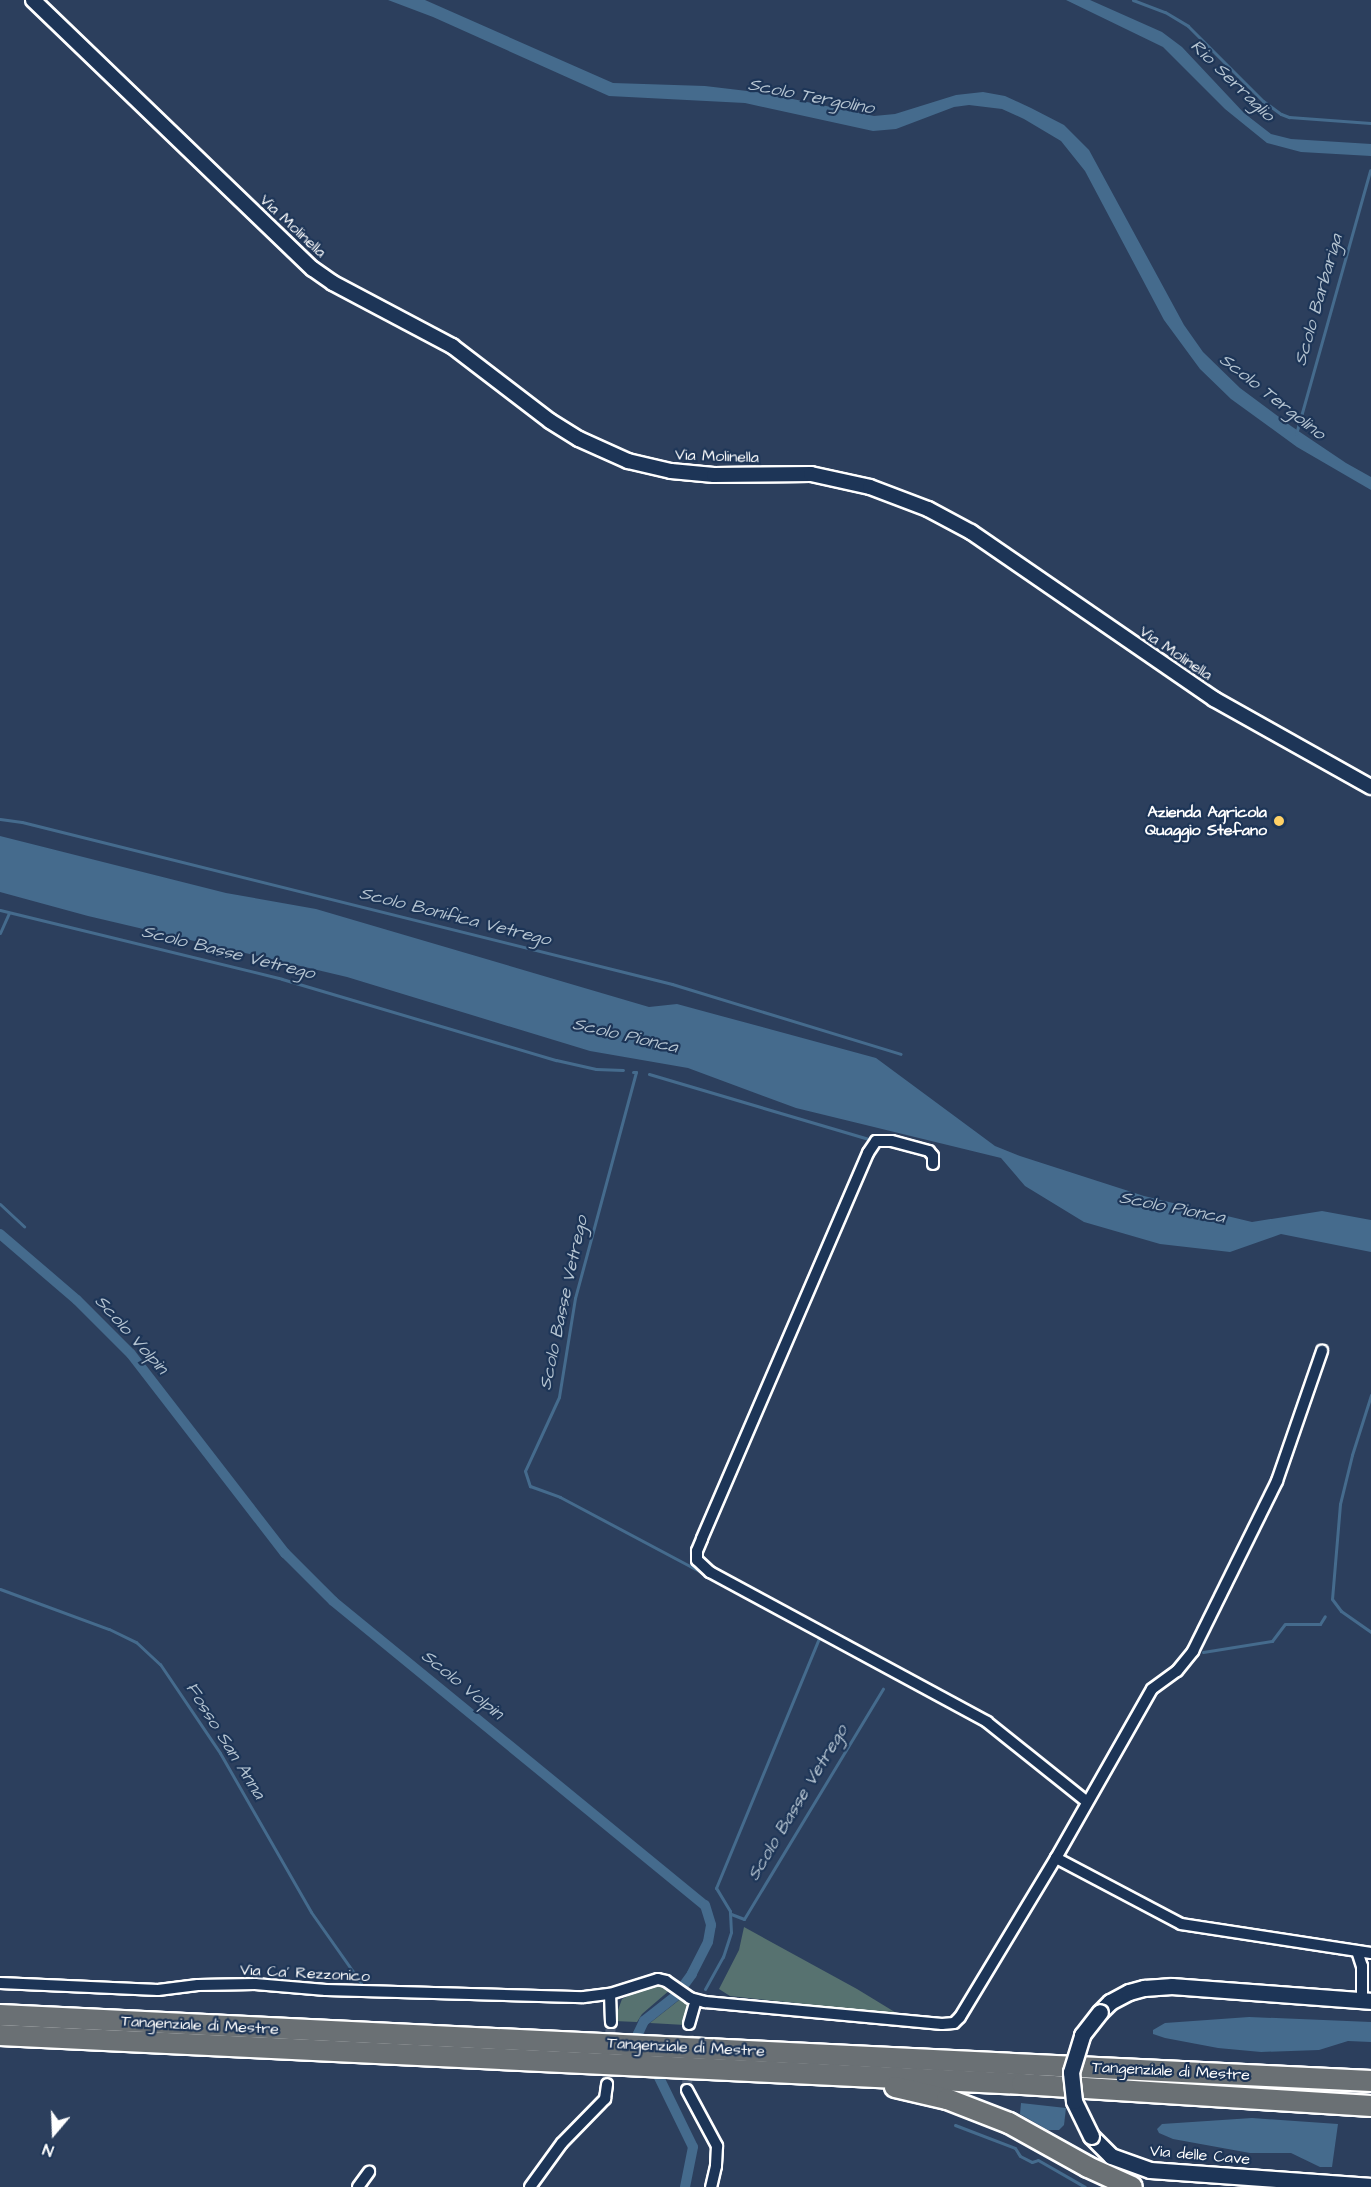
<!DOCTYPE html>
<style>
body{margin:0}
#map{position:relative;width:1371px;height:2187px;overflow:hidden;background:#2c3f5d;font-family:"Architects Daughter",sans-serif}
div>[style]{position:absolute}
.green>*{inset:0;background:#577270}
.water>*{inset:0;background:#456b8d}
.stream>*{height:3px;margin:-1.5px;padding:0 1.5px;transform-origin:1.5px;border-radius:1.5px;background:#456b8d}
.canal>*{height:10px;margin:-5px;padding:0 5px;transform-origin:5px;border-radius:5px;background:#456b8d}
.minor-tunnel>*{height:10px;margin-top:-5px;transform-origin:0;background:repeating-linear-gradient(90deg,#4c5c75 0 10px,transparent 0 15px)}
.roads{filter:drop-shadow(2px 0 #fff) drop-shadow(-2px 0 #fff) drop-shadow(0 2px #fff) drop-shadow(0 -2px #fff)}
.minor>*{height:10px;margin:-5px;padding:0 5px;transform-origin:5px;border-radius:5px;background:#1d3557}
.tertiary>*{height:14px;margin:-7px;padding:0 7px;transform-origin:7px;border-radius:7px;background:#1d3557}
.secondary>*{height:15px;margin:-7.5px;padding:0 7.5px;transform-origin:7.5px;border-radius:7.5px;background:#1d3557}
.motorway>*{height:20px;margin:-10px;padding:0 10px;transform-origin:10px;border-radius:10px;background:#6a7074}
.bridges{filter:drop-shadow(2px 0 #fff) drop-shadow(-2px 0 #fff) drop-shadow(0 2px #fff) drop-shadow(0 -2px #fff)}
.secondary-bridge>*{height:15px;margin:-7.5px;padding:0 7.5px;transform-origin:7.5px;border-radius:7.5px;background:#1d3557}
.dots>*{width:16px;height:16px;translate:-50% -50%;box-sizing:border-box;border:3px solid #1d3557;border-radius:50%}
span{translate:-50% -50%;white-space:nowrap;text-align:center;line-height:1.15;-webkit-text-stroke:4.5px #1d3557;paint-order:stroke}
.street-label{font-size:16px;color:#fff}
.poi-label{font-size:16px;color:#fff;font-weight:700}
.right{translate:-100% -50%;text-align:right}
.water-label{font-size:18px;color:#b5c4d1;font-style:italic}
.north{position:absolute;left:24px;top:2103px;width:60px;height:60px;-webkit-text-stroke:4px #1d3557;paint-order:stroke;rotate:199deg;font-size:16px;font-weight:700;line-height:24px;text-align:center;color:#fff}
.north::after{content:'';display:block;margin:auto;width:21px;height:27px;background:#fff;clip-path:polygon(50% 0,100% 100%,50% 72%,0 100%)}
</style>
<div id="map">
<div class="green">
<i style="clip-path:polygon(744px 1927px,857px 1989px,898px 2014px,730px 1996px,719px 1989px,739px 1950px)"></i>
<i style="clip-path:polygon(659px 1984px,671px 1989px,642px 2014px,637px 2022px,614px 2021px,622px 1999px,650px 1985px)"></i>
<i style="clip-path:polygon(683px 1997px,691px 2003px,685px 2025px,650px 2023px)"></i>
</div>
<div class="water">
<i style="clip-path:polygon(388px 0,425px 0,613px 83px,705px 86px,764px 93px,874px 116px,895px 114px,956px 95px,983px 92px,1005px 96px,1031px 108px,1064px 125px,1089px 150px,1184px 325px,1203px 352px,1240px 388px,1291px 426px,1346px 463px,1371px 477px,1371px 490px,1297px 447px,1231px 399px,1200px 369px,1164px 320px,1085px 171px,1061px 141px,1024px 119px,1002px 109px,969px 105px,954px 107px,896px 129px,873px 131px,745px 103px,609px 96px,433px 17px)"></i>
<i style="clip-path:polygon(1066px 0,1090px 0,1162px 32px,1182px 47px,1244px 113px,1271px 134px,1291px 139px,1371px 144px,1371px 156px,1301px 152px,1267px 143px,1225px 109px,1163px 47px)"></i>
<i style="clip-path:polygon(0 836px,226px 893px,316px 909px,649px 1007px,677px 1004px,876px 1058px,995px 1146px,1020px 1156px,1144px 1196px,1252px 1222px,1322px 1211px,1371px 1220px,1371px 1252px,1281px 1234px,1230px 1252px,1160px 1244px,1084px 1222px,1025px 1186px,1001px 1158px,796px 1108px,688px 1068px,590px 1051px,347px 977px,88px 916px,0 892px)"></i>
<i style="clip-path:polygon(1249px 2017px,1371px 2022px,1371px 2042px,1348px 2041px,1319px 2050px,1261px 2052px,1218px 2048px,1165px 2038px,1153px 2034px,1153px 2030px,1165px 2023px)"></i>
<i style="clip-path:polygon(1021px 2103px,1066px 2108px,1064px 2125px,1059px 2130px,1048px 2130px,1020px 2114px)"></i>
<i style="clip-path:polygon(1252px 2118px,1338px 2124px,1332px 2167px,1320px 2167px,1291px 2153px,1250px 2153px,1173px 2139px,1159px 2133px,1157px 2129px,1162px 2124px)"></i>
</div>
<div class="stream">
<i style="left:1133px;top:0;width:34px;rotate:21deg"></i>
<i style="left:1165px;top:12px;width:27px;rotate:31deg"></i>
<i style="left:1188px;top:26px;width:106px;rotate:45deg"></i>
<i style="left:1263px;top:101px;width:22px;rotate:36deg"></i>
<i style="left:1281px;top:114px;width:9px;rotate:21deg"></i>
<i style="left:1289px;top:117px;width:82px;rotate:4.2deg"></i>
<i style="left:1296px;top:434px;width:274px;rotate:-74.3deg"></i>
<i style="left:0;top:819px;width:22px;rotate:8deg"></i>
<i style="left:22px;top:822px;width:670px;rotate:13.99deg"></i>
<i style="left:672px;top:984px;width:239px;rotate:17deg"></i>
<i style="left:0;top:910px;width:290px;rotate:13.7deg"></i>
<i style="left:282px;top:979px;width:286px;rotate:16.5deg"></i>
<i style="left:556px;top:1060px;width:41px;rotate:12.7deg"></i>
<i style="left:596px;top:1069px;width:27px;rotate:2deg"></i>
<i style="left:0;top:933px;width:22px;rotate:-66deg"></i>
<i style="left:633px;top:1072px;width:3px"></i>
<i style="left:636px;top:1072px;width:234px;rotate:105.1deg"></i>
<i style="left:575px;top:1298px;width:100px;rotate:99.2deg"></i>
<i style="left:559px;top:1397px;width:81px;rotate:114.7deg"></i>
<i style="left:525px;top:1471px;width:16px;rotate:72deg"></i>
<i style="left:530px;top:1486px;width:32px;rotate:20deg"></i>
<i style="left:560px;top:1497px;width:164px;rotate:28deg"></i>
<i style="left:649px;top:1074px;width:229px;rotate:16.5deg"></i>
<i style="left:0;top:1204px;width:33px;rotate:43deg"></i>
<i style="left:1371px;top:1395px;width:63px;rotate:107.6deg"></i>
<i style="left:1352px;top:1455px;width:50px;rotate:103.8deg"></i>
<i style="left:1340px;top:1504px;width:95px;rotate:94.8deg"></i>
<i style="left:1332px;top:1599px;width:15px;rotate:53deg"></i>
<i style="left:1341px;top:1611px;width:37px;rotate:35deg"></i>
<i style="left:0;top:1589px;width:116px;rotate:20.2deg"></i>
<i style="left:109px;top:1629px;width:30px;rotate:26deg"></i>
<i style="left:136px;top:1642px;width:33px;rotate:43deg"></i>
<i style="left:160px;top:1664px;width:107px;rotate:56deg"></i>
<i style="left:220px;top:1753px;width:183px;rotate:60.2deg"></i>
<i style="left:311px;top:1912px;width:87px;rotate:54.8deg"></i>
<i style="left:1203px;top:1652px;width:70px;rotate:-9.1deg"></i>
<i style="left:1272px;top:1641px;width:21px;rotate:-53deg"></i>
<i style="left:1285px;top:1624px;width:35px"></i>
<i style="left:1320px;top:1624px;width:9px;rotate:-58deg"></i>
<i style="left:731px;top:1914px;width:14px;rotate:21deg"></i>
<i style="left:744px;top:1919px;width:269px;rotate:-58.9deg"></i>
<i style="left:705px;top:1989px;width:37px;rotate:-61deg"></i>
<i style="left:723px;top:1957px;width:26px;rotate:-72deg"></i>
<i style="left:731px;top:1932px;width:21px;rotate:-93deg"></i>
<i style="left:730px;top:1911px;width:27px;rotate:-121deg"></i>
<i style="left:716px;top:1888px;width:273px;rotate:-67.6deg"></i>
<i style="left:955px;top:2125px;width:64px;rotate:21deg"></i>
<i style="left:1015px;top:2148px;width:9px;rotate:58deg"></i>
<i style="left:1020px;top:2156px;width:13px;rotate:27deg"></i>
<i style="left:1032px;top:2162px;width:6px;rotate:-18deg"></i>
<i style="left:1038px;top:2160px;width:54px;rotate:29.9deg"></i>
</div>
<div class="canal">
<i style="left:0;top:1234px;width:101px;rotate:40.6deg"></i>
<i style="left:77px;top:1300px;width:76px;rotate:45deg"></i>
<i style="left:131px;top:1354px;width:252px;rotate:52.3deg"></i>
<i style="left:285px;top:1553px;width:68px;rotate:45deg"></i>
<i style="left:333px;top:1601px;width:480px;rotate:39.3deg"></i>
<i style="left:705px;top:1905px;width:21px;rotate:73deg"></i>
<i style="left:711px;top:1925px;width:17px;rotate:100deg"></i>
<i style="left:708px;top:1942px;width:36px;rotate:117deg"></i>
<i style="left:692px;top:1974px;width:26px;rotate:126deg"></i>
<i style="left:677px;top:1995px;width:42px;rotate:141.8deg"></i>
<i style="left:644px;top:2021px;width:14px;rotate:115deg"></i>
<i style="left:638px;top:2034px;width:14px;rotate:65deg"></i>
<i style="left:652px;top:2063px;width:93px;rotate:64deg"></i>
<i style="left:693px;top:2147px;width:41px;rotate:101.3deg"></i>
</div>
<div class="minor-tunnel">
<i style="left:607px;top:2084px;width:62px;rotate:-86.3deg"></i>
<i style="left:687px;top:2090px;width:66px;rotate:-88.3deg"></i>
</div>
<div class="roads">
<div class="minor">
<i style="left:933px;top:1164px;width:8px;rotate:-90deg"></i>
<i style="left:933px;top:1156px;width:6px;rotate:-129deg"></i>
<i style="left:929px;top:1151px;width:39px;rotate:-165deg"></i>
<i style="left:891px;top:1141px;width:15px;rotate:180deg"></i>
<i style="left:876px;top:1141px;width:14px;rotate:124deg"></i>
<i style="left:868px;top:1153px;width:420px;rotate:113.3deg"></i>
<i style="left:702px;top:1539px;width:13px;rotate:113deg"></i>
<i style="left:697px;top:1551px;width:9px;rotate:90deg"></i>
<i style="left:697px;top:1560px;width:18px;rotate:43deg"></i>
<i style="left:710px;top:1572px;width:315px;rotate:28.4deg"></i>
<i style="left:987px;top:1722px;width:127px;rotate:38.6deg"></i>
<i style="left:1056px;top:1858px;width:141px;rotate:27.8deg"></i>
<i style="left:1181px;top:1924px;width:192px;rotate:8.7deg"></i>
<i style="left:1357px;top:1951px;width:16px;rotate:72deg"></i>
<i style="left:1362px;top:1966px;width:34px;rotate:90deg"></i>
<i style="left:0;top:1983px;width:158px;rotate:2.5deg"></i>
<i style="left:158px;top:1990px;width:40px;rotate:-7.1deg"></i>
<i style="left:198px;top:1985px;width:57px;rotate:-1deg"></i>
<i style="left:255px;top:1984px;width:71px;rotate:4.8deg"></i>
<i style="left:326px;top:1990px;width:258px;rotate:1.6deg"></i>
<i style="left:584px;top:1997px;width:26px;rotate:-7deg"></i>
<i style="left:610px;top:1994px;width:50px;rotate:-17.4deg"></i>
<i style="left:658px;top:1979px;width:8px;rotate:14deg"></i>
<i style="left:666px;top:1981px;width:29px;rotate:35deg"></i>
<i style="left:690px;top:1998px;width:16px;rotate:15deg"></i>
<i style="left:705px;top:2002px;width:238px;rotate:5.3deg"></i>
<i style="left:942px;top:2024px;width:12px;rotate:-5deg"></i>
<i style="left:954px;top:2023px;width:8px;rotate:-45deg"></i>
<i style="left:960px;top:2017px;width:186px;rotate:-58.9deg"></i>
<i style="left:1056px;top:1858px;width:194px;rotate:-60.4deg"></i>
<i style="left:1152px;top:1689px;width:31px;rotate:-36deg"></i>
<i style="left:1177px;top:1671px;width:26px;rotate:-51deg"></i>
<i style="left:1193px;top:1651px;width:190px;rotate:-63.7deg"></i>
<i style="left:1277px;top:1481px;width:138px;rotate:-70.9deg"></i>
<i style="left:610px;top:1994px;width:28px;rotate:88deg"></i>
<i style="left:689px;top:2024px;width:25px;rotate:-74deg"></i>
<i style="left:687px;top:2090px;width:64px;rotate:61.8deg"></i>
<i style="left:717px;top:2146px;width:20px;rotate:93deg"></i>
<i style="left:716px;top:2166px;width:22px;rotate:103deg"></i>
<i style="left:358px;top:2187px;width:19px;rotate:-54deg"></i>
<i style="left:530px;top:2187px;width:54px;rotate:-54deg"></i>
<i style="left:562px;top:2143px;width:62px;rotate:-45.7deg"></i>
<i style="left:605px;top:2099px;width:15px;rotate:-82deg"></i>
</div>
<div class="tertiary">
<i style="left:33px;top:0;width:388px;rotate:43.9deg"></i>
<i style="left:313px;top:269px;width:24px;rotate:35deg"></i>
<i style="left:333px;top:283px;width:135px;rotate:27.9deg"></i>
<i style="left:452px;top:346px;width:123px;rotate:37.4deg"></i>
<i style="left:550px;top:421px;width:34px;rotate:32deg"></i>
<i style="left:579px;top:439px;width:54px;rotate:24.2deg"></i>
<i style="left:628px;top:461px;width:44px;rotate:13.1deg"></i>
<i style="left:671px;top:471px;width:43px;rotate:5.3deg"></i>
<i style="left:714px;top:475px;width:97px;rotate:-0.6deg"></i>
<i style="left:811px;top:474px;width:60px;rotate:12.4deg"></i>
<i style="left:870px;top:487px;width:62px;rotate:20.8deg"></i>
<i style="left:928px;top:509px;width:49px;rotate:28.1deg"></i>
<i style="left:971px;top:532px;width:295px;rotate:34.5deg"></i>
<i style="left:1214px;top:699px;width:180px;rotate:29.3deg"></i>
</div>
<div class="secondary">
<i style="left:1100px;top:2012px;width:14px;rotate:-45deg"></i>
<i style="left:1110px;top:2002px;width:21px;rotate:-28deg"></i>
<i style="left:1129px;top:1992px;width:16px;rotate:-15deg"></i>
<i style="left:1144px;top:1988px;width:28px;rotate:-4deg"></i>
<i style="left:1172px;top:1986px;width:200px;rotate:4.3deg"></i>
<i style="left:1091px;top:2136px;width:28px;rotate:45deg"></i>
<i style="left:1111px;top:2156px;width:41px;rotate:19.7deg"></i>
<i style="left:1150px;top:2170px;width:222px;rotate:4.1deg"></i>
</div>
<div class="motorway">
<i style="left:0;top:2015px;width:1373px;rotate:2.76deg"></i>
<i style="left:0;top:2035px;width:1023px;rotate:2.74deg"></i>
<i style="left:1022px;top:2084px;width:350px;rotate:3.6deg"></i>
<i style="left:895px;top:2087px;width:53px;rotate:13deg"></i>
<i style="left:947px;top:2099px;width:66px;rotate:21.2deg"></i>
<i style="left:1009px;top:2123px;width:90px;rotate:29.1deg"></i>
<i style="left:1088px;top:2167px;width:48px;rotate:24.4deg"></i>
</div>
</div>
<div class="bridges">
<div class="secondary-bridge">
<i style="left:1091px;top:2136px;width:39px;rotate:-116deg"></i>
<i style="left:1074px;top:2101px;width:29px;rotate:-96deg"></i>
<i style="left:1071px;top:2072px;width:39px;rotate:-73deg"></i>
<i style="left:1082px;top:2035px;width:29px;rotate:-52deg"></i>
</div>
</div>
<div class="dots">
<i style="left:1279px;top:821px;background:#ffd166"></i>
</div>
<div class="street-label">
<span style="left:293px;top:226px;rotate:43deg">Via Molinella</span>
<span style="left:717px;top:456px;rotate:2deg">Via Molinella</span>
<span style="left:1176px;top:653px;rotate:34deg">Via Molinella</span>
<span style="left:305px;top:1973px;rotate:3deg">Via Ca' Rezzonico</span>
<span style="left:200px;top:2025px;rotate:3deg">Tangenziale di Mestre</span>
<span style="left:686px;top:2047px;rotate:3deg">Tangenziale di Mestre</span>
<span style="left:1171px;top:2071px;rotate:3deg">Tangenziale di Mestre</span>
<span style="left:1200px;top:2155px;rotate:5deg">Via delle Cave</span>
</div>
<div class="poi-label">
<span class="right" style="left:1267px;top:821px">Azienda Agricola<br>Quaggio Stefano</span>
</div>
<div class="water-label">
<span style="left:1232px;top:81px;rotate:44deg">Rio Serraglio</span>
<span style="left:811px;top:97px;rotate:11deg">Scolo Tergolino</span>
<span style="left:1319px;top:300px;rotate:-74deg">Scolo Barbariga</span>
<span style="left:1272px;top:397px;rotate:38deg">Scolo Tergolino</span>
<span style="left:455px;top:917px;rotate:14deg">Scolo Bonifica Vetrego</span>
<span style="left:228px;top:953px;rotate:14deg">Scolo Basse Vetrego</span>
<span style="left:625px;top:1036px;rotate:13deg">Scolo Pionca</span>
<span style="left:1172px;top:1208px;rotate:11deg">Scolo Pionca</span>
<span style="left:564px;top:1303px;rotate:-78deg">Scolo Basse Vetrego</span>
<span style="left:131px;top:1335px;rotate:48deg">Scolo Volpin</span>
<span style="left:462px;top:1685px;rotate:39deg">Scolo Volpin</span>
<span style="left:225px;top:1741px;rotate:58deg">Fosso San Anna</span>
<span style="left:798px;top:1803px;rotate:-59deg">Scolo Basse Vetrego</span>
</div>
<div class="north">N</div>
</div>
